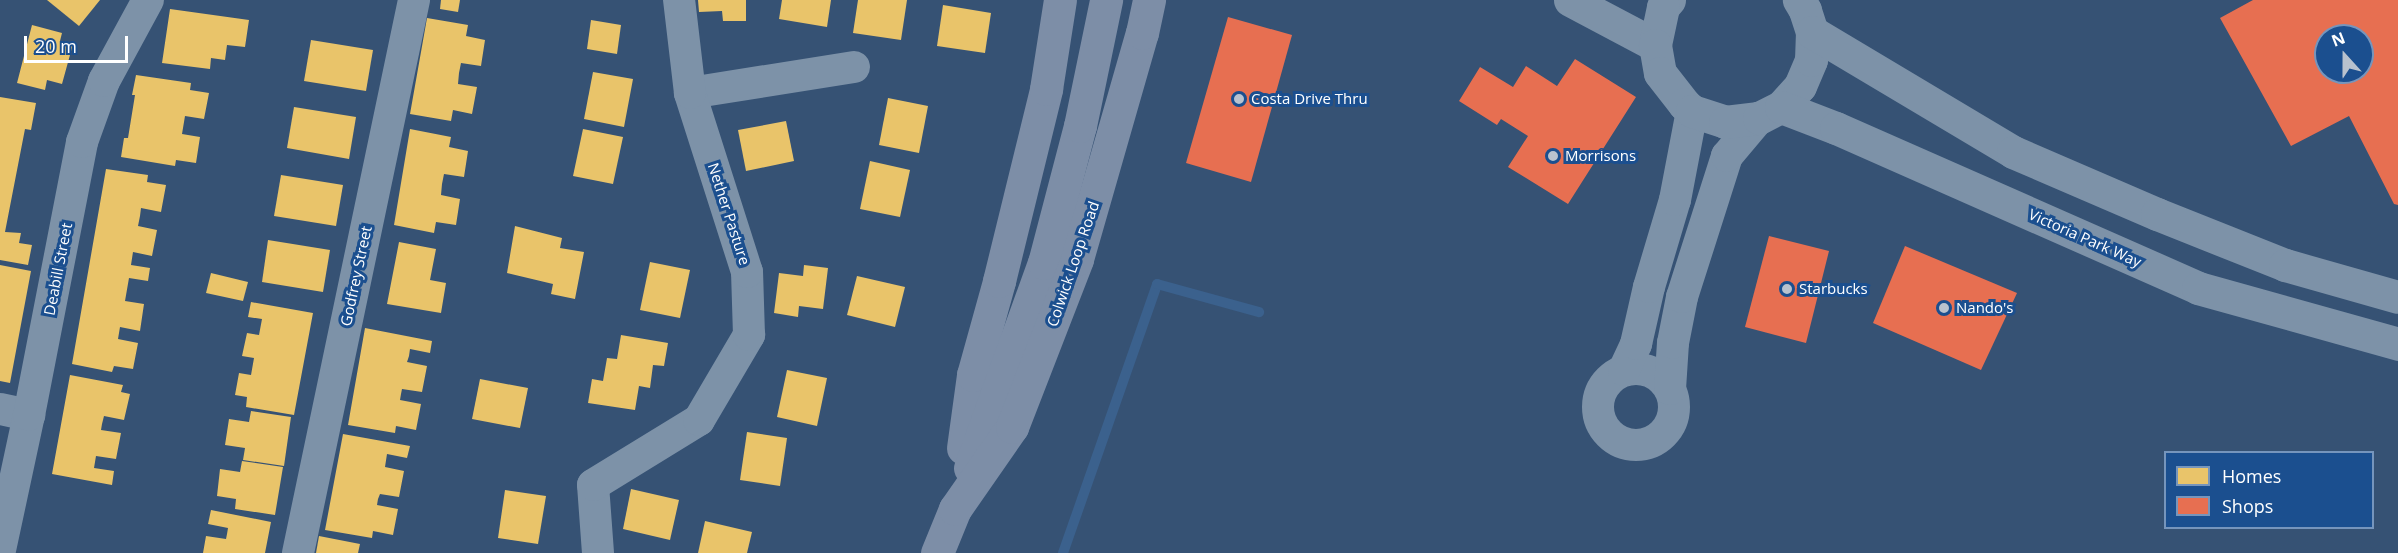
<!DOCTYPE html>
<style>
body{margin:0}
#map{position:relative;width:2398px;height:553px;overflow:hidden;background:#365274;font-family:"Open Sans",sans-serif}
div>[style]{position:absolute}
.homes>*{inset:0;background:#e9c46a}
.shops>*{inset:0;background:#e76f51}
.stream>*{height:10px;margin:-5px;padding:0 5px;transform-origin:5px;border-radius:5px;background:#3b618d}
.minor>*{height:32px;margin:-16px;padding:0 16px;transform-origin:16px;border-radius:16px;background:#7d92a8}
.minor>.ring{margin:-16px;padding:0;box-sizing:content-box;background:none;border:32px solid #7d92a8;border-radius:50%}
.tertiary>*{height:33px;margin:-16.5px;padding:0 16.5px;transform-origin:16.5px;border-radius:16.5px;background:#7d92a8}
.primary>*{height:33px;margin:-16.5px;padding:0 16.5px;transform-origin:16.5px;border-radius:16.5px;background:#7d8ea7}
.dots>*{width:16px;height:16px;translate:-50% -50%;box-sizing:border-box;border:3px solid #1b4f8f;border-radius:50%}
span{translate:-50% -50%;white-space:nowrap;text-align:center;line-height:1.15;-webkit-text-stroke:6px #1b4f8f;paint-order:stroke}
.poi-label{font-size:15px;color:#fff}
.left{translate:0 -50%;text-align:left}
.street-label{font-size:15px;color:#fff}
.legend{position:absolute;left:2164px;top:451px;width:210px;height:78px;box-sizing:border-box;background:#1b4f8f;border:2px solid #7695bc;margin:0;padding:8px 10px;list-style:none;font-size:18px;color:#fff}
.legend li{display:flex;align-items:center;gap:12px;height:30px}
.legend b{width:30px;border:2px solid #7695bc}
.north{position:absolute;left:2314px;top:24px;width:60px;height:60px;box-sizing:border-box;background:#1b4f8f;border:2px solid #7695bc;border-radius:50%;rotate:339deg;font-size:16px;font-weight:700;line-height:24px;text-align:center;color:#fff}
.north::after{content:'';display:block;margin:auto;width:21px;height:27px;background:#b9c2ce;clip-path:polygon(50% 0,100% 100%,50% 72%,0 100%)}
.scale{position:absolute;left:24px;top:36px;width:104px;height:27px;box-sizing:border-box;border:3px solid #fff;border-top:0;padding-left:8px;font-size:18px;line-height:21px;white-space:nowrap;color:#fff;-webkit-text-stroke:4px #1b4f8f;paint-order:stroke}
</style>
<div id="map">
<div class="homes">
<i style="clip-path:polygon(47px 0,100px 0,79px 26px)"></i>
<i style="clip-path:polygon(441px 0,460px 0,458px 12px,440px 9px)"></i>
<i style="clip-path:polygon(698px 0,746px 0,746px 21px,723px 21px,722px 11px,699px 12px)"></i>
<i style="clip-path:polygon(782px 0,831px 0,827px 27px,779px 19px)"></i>
<i style="clip-path:polygon(858px 0,907px 0,901px 40px,853px 33px)"></i>
<i style="clip-path:polygon(943px 5px,991px 13px,985px 53px,937px 46px)"></i>
<i style="clip-path:polygon(170px 9px,249px 20px,245px 47px,227px 45px,225px 60px,211px 58px,210px 69px,162px 63px)"></i>
<i style="clip-path:polygon(427px 18px,468px 25px,466px 36px,485px 40px,481px 66px,461px 63px,459px 73px,458px 84px,477px 87px,472px 114px,453px 110px,451px 121px,410px 114px)"></i>
<i style="clip-path:polygon(591px 20px,621px 25px,617px 54px,587px 49px)"></i>
<i style="clip-path:polygon(32px 25px,62px 33px,60px 41px,73px 44px,62px 84px,47px 80px,45px 90px,17px 83px)"></i>
<i style="clip-path:polygon(311px 40px,373px 50px,366px 91px,304px 81px)"></i>
<i style="clip-path:polygon(593px 72px,633px 79px,624px 127px,584px 119px)"></i>
<i style="clip-path:polygon(136px 75px,191px 83px,190px 90px,209px 93px,204px 119px,185px 116px,182px 134px,200px 137px,196px 163px,176px 160px,175px 166px,121px 157px,124px 138px,128px 138px,135px 95px,132px 95px)"></i>
<i style="clip-path:polygon(0 97px,36px 103px,31px 130px,25px 129px,5px 232px,21px 233px,19px 243px,32px 245px,28px 265px,0 260px)"></i>
<i style="clip-path:polygon(888px 98px,928px 106px,919px 153px,879px 145px)"></i>
<i style="clip-path:polygon(294px 107px,356px 117px,349px 159px,287px 148px)"></i>
<i style="clip-path:polygon(786px 121px,794px 161px,746px 171px,738px 130px)"></i>
<i style="clip-path:polygon(410px 129px,451px 137px,449px 147px,468px 151px,464px 177px,444px 174px,442px 184px,441px 195px,460px 199px,456px 225px,436px 222px,434px 233px,394px 225px)"></i>
<i style="clip-path:polygon(583px 129px,623px 137px,613px 184px,573px 176px)"></i>
<i style="clip-path:polygon(870px 161px,910px 170px,900px 217px,860px 209px)"></i>
<i style="clip-path:polygon(106px 169px,148px 175px,147px 182px,166px 185px,161px 212px,141px 208px,140px 216px,138px 226px,157px 230px,152px 256px,133px 252px,131px 265px,150px 268px,148px 281px,129px 278px,125px 301px,144px 304px,140px 331px,120px 327px,118px 339px,138px 343px,133px 369px,114px 366px,112px 372px,72px 364px)"></i>
<i style="clip-path:polygon(281px 175px,343px 185px,336px 226px,274px 216px)"></i>
<i style="clip-path:polygon(515px 226px,562px 238px,560px 248px,584px 252px,575px 299px,551px 294px,553px 284px,507px 273px)"></i>
<i style="clip-path:polygon(268px 240px,330px 250px,323px 292px,262px 282px)"></i>
<i style="clip-path:polygon(399px 242px,436px 249px,430px 280px,446px 283px,441px 313px,387px 304px)"></i>
<i style="clip-path:polygon(650px 262px,690px 270px,680px 318px,640px 310px)"></i>
<i style="clip-path:polygon(0 265px,31px 271px,10px 383px,0 381px)"></i>
<i style="clip-path:polygon(804px 265px,828px 268px,823px 309px,799px 306px,798px 317px,774px 313px,779px 273px,803px 276px)"></i>
<i style="clip-path:polygon(211px 273px,248px 282px,243px 301px,206px 293px)"></i>
<i style="clip-path:polygon(857px 276px,905px 287px,895px 327px,847px 315px)"></i>
<i style="clip-path:polygon(251px 302px,313px 313px,294px 415px,246px 407px,247px 397px,235px 395px,239px 373px,251px 375px,254px 358px,242px 356px,247px 333px,259px 335px,262px 319px,248px 317px)"></i>
<i style="clip-path:polygon(365px 328px,432px 341px,430px 353px,410px 349px,409px 356px,407px 362px,427px 366px,422px 392px,402px 389px,401px 394px,400px 400px,421px 404px,416px 430px,396px 426px,395px 433px,348px 425px)"></i>
<i style="clip-path:polygon(621px 335px,668px 343px,664px 366px,653px 365px,650px 388px,639px 386px,635px 410px,588px 403px,592px 379px,603px 381px,607px 358px,617px 359px)"></i>
<i style="clip-path:polygon(787px 370px,827px 378px,817px 426px,777px 417px)"></i>
<i style="clip-path:polygon(70px 375px,123px 385px,121px 392px,130px 394px,124px 420px,104px 416px,102px 424px,101px 430px,121px 433px,116px 459px,96px 456px,94px 468px,114px 471px,112px 485px,52px 474px)"></i>
<i style="clip-path:polygon(480px 379px,528px 388px,520px 428px,472px 419px)"></i>
<i style="clip-path:polygon(251px 411px,291px 417px,284px 466px,243px 460px,245px 448px,225px 445px,229px 419px,249px 422px)"></i>
<i style="clip-path:polygon(747px 432px,787px 438px,780px 486px,740px 480px)"></i>
<i style="clip-path:polygon(343px 434px,410px 446px,407px 458px,387px 454px,385px 467px,404px 471px,399px 497px,380px 494px,378px 499px,377px 505px,398px 509px,393px 535px,373px 531px,372px 538px,325px 530px)"></i>
<i style="clip-path:polygon(242px 461px,283px 467px,275px 515px,235px 509px,236px 499px,217px 496px,220px 469px,240px 472px)"></i>
<i style="clip-path:polygon(631px 489px,679px 500px,670px 540px,623px 529px)"></i>
<i style="clip-path:polygon(505px 490px,546px 496px,538px 544px,498px 538px)"></i>
<i style="clip-path:polygon(211px 510px,271px 522px,265px 553px,203px 553px,206px 536px,226px 539px,227px 534px,228px 528px,208px 524px)"></i>
<i style="clip-path:polygon(705px 521px,752px 532px,747px 553px,698px 553px)"></i>
<i style="clip-path:polygon(319px 536px,360px 544px,358px 553px,316px 553px)"></i>
</div>
<div class="shops">
<i style="clip-path:polygon(evenodd,2253px 0,2398px 0,2398px 205px,2394px 204px,2349px 116px,2291px 146px,2220px 18px,2253px 0,2326px 36px,2362px 36px,2362px 72px,2326px 72px,2326px 36px)"></i>
<i style="clip-path:polygon(1228px 17px,1292px 35px,1251px 182px,1186px 163px)"></i>
<i style="clip-path:polygon(1575px 59px,1636px 97px,1568px 204px,1508px 167px,1528px 136px,1501px 119px,1497px 125px,1459px 101px,1480px 67px,1513px 87px,1526px 66px,1557px 86px)"></i>
<i style="clip-path:polygon(1769px 236px,1829px 251px,1806px 343px,1745px 327px)"></i>
<i style="clip-path:polygon(1905px 246px,2017px 293px,1981px 370px,1873px 323px)"></i>
</div>
<div class="stream">
<i style="left:1063px;top:553px;width:285px;rotate:-70.7deg"></i>
<i style="left:1157px;top:284px;width:106px;rotate:15.4deg"></i>
</div>
<div class="minor">
<i style="left:690px;top:93px;width:166px;rotate:-9deg"></i>
<i class="ring" style="left:1598px;top:369px;width:44px;height:44px"></i>
<i style="left:1624px;top:370px;width:29px;rotate:-65deg"></i>
<i style="left:1636px;top:344px;width:58px;rotate:-77.2deg"></i>
<i style="left:1649px;top:287px;width:91px;rotate:-73.4deg"></i>
<i style="left:1675px;top:200px;width:91px;rotate:-79.2deg"></i>
<i style="left:1670px;top:389px;width:46px;rotate:-86.3deg"></i>
<i style="left:1673px;top:343px;width:47px;rotate:-78.9deg"></i>
<i style="left:1682px;top:297px;width:148px;rotate:-72.3deg"></i>
<i style="left:1727px;top:156px;width:50px;rotate:-49.9deg"></i>
<i style="left:0;top:409px;width:30px;rotate:12deg"></i>
<i style="left:0;top:550px;width:138px;rotate:-77.9deg"></i>
<i style="left:29px;top:415px;width:278px;rotate:-79deg"></i>
<i style="left:82px;top:142px;width:65px;rotate:-70.2deg"></i>
<i style="left:104px;top:81px;width:92px;rotate:-61.5deg"></i>
<i style="left:298px;top:553px;width:565px;rotate:-78.15deg"></i>
<i style="left:598px;top:553px;width:68px;rotate:-94.2deg"></i>
<i style="left:593px;top:485px;width:124px;rotate:-31.5deg"></i>
<i style="left:699px;top:420px;width:99px;rotate:-59.5deg"></i>
<i style="left:749px;top:335px;width:63px;rotate:-91.8deg"></i>
<i style="left:747px;top:272px;width:188px;rotate:-107.7deg"></i>
<i style="left:690px;top:93px;width:94px;rotate:-96.7deg"></i>
</div>
<div class="tertiary">
<i style="left:1570px;top:0;width:96px;rotate:27.9deg"></i>
<i style="left:1669px;top:0;width:9px;rotate:131deg"></i>
<i style="left:1663px;top:7px;width:39px;rotate:102deg"></i>
<i style="left:1655px;top:45px;width:28px;rotate:80deg"></i>
<i style="left:1660px;top:73px;width:39px;rotate:52deg"></i>
<i style="left:1684px;top:104px;width:11px;rotate:41deg"></i>
<i style="left:1692px;top:111px;width:35px;rotate:18deg"></i>
<i style="left:1725px;top:122px;width:34px;rotate:-7deg"></i>
<i style="left:1759px;top:118px;width:25px;rotate:-27deg"></i>
<i style="left:1781px;top:107px;width:28px;rotate:-48deg"></i>
<i style="left:1800px;top:86px;width:28px;rotate:-67deg"></i>
<i style="left:1811px;top:60px;width:28px;rotate:-88deg"></i>
<i style="left:1812px;top:32px;width:23px;rotate:-108deg"></i>
<i style="left:1805px;top:10px;width:12px;rotate:-121deg"></i>
<i style="left:1812px;top:32px;width:234px;rotate:30.8deg"></i>
<i style="left:2013px;top:152px;width:157px;rotate:23.3deg"></i>
<i style="left:2157px;top:214px;width:138px;rotate:21.7deg"></i>
<i style="left:2285px;top:265px;width:117px;rotate:15.8deg"></i>
<i style="left:1781px;top:107px;width:59px;rotate:20.9deg"></i>
<i style="left:1836px;top:128px;width:396px;rotate:23.8deg"></i>
<i style="left:2198px;top:288px;width:208px;rotate:15.6deg"></i>
</div>
<div class="primary">
<i style="left:963px;top:448px;width:74px;rotate:-82.2deg"></i>
<i style="left:973px;top:375px;width:98px;rotate:-74.5deg"></i>
<i style="left:999px;top:281px;width:198px;rotate:-76.2deg"></i>
<i style="left:1046px;top:89px;width:90px;rotate:-81.1deg"></i>
<i style="left:970px;top:468px;width:218px;rotate:-70.2deg"></i>
<i style="left:1044px;top:263px;width:142px;rotate:-75.3deg"></i>
<i style="left:1080px;top:126px;width:129px;rotate:-78.3deg"></i>
<i style="left:937px;top:553px;width:48px;rotate:-67.8deg"></i>
<i style="left:955px;top:509px;width:100px;rotate:-55.2deg"></i>
<i style="left:1012px;top:427px;width:180px;rotate:-68.8deg"></i>
<i style="left:1077px;top:259px;width:235px;rotate:-74deg"></i>
<i style="left:1142px;top:33px;width:34px;rotate:-78deg"></i>
</div>
<div class="dots">
<i style="left:1239px;top:99px;background:#b9c2ce"></i>
<i style="left:1553px;top:156px;background:#b9c2ce"></i>
<i style="left:1787px;top:289px;background:#b9c2ce"></i>
<i style="left:1944px;top:308px;background:#b9c2ce"></i>
</div>
<div class="poi-label">
<span class="left" style="left:1251px;top:99px">Costa Drive Thru</span>
<span class="left" style="left:1565px;top:156px">Morrisons</span>
<span class="left" style="left:1799px;top:289px">Starbucks</span>
<span class="left" style="left:1956px;top:308px">Nando's</span>
</div>
<div class="street-label">
<span style="left:729px;top:214px;rotate:72deg">Nether Pasture</span>
<span style="left:2085px;top:238px;rotate:24deg">Victoria Park Way</span>
<span style="left:1073px;top:264px;rotate:-71deg">Colwick Loop Road</span>
<span style="left:58px;top:269px;rotate:-79deg">Deabill Street</span>
<span style="left:356px;top:276px;rotate:-78deg">Godfrey Street</span>
</div>
<ul class="legend">
<li><b style="height:16px;background:#e9c46a"></b>Homes</li>
<li><b style="height:16px;background:#e76f51"></b>Shops</li>
</ul>
<div class="north">N</div>
<div class="scale">20 m</div>
</div>
